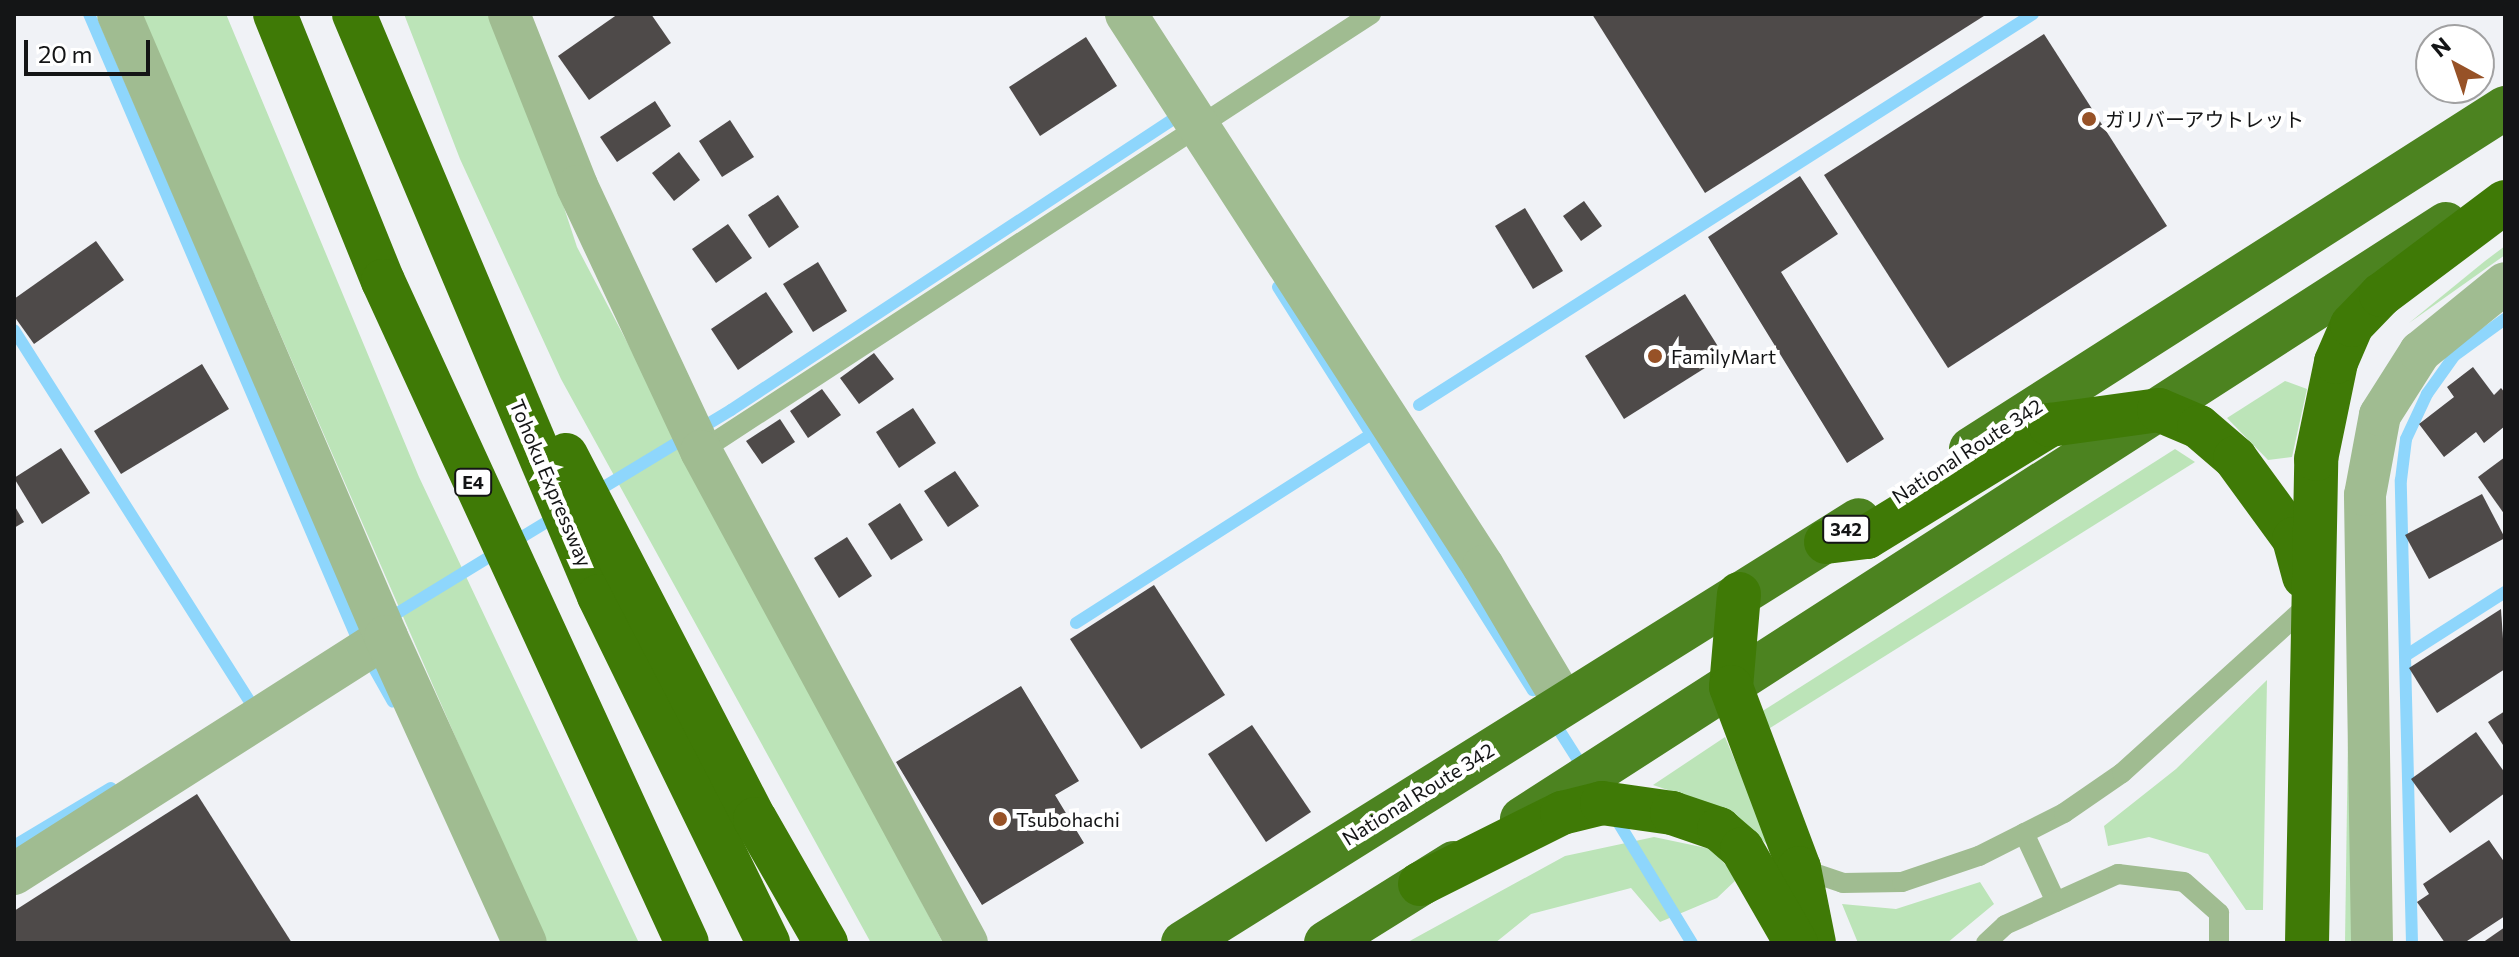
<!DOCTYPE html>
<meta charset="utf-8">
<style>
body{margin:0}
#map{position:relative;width:2519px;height:957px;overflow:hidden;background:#f0f2f6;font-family:Commissioner,"Noto Sans JP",sans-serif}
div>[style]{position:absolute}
.green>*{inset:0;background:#bce4b8}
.stream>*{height:12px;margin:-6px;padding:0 6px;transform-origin:6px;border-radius:6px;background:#8ed6fc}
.building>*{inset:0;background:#4e4a49}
.service>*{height:20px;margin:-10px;padding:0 10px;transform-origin:10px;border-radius:10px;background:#a0bc91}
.minor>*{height:42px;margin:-21px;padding:0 21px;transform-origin:21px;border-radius:21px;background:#a0bc91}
.tertiary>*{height:44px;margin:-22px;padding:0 22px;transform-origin:22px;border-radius:22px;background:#a0bc91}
.trunk>*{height:44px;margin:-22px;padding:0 22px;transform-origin:22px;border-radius:22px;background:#4c8320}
.motorway>*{height:44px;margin:-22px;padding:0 22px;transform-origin:22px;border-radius:22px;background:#3f7a06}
.dots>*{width:22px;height:22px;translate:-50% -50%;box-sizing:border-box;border:4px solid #fff;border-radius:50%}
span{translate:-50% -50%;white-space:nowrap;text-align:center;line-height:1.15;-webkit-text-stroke:8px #fff;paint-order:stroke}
.shield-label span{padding:2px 6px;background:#fff;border:2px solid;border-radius:6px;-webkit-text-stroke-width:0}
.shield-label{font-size:18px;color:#141516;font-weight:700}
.poi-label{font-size:20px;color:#141516}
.left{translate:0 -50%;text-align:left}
.street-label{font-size:20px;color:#141516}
.frame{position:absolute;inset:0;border:16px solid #141516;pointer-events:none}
.north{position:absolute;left:2415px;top:24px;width:80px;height:80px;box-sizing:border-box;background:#fff;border:2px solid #a1a1a2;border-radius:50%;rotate:320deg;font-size:22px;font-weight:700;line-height:32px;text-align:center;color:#141516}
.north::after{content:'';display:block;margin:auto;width:28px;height:36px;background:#975227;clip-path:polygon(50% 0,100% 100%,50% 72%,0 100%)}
.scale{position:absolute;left:24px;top:40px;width:126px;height:36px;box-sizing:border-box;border:4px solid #141516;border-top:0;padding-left:10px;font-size:24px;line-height:28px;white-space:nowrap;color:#141516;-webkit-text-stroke:6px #fff;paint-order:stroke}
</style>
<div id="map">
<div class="green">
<i style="clip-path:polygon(141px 14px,226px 14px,419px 477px,639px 943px,545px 943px)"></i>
<i style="clip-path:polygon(404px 14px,493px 14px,526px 92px,577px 247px,943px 943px,871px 943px,561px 379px,460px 159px)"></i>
<i style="clip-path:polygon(2505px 246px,2505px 255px,2409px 323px,2485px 261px)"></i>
<i style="clip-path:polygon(2285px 381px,2307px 389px,2292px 457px,2268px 460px,2227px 418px)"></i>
<i style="clip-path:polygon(2175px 449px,2195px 462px,1770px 728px,1761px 712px)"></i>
<i style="clip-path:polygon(2349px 665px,2353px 943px,2345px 943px)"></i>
<i style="clip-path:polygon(2267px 680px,2263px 910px,2246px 910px,2208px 854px,2149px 837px,2108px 846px,2104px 826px,2176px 769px)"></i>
<i style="clip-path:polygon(1725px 737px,1772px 849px,1730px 811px,1653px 785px)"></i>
<i style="clip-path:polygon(1654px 837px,1711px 849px,1738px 878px,1717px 898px,1660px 922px,1631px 888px,1531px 914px,1495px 943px,1406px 943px,1565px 856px)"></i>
<i style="clip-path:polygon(1980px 882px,1994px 904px,1947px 943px,1858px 943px,1842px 904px,1896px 909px)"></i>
</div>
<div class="stream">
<i style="left:89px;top:14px;width:679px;rotate:66.76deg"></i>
<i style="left:357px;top:638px;width:73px;rotate:60.6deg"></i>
<i style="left:1278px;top:287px;width:477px;rotate:57.7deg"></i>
<i style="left:14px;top:330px;width:442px;rotate:57.6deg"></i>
<i style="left:1419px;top:405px;width:728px;rotate:-32.49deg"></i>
<i style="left:594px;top:493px;width:160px;rotate:-31.2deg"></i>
<i style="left:731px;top:410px;width:528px;rotate:-33.33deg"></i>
<i style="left:386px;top:620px;width:202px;rotate:-31.4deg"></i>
<i style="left:1076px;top:623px;width:350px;rotate:-32.6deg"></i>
<i style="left:2405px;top:656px;width:119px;rotate:-32.6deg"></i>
<i style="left:1552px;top:719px;width:62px;rotate:57.6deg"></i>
<i style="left:1615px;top:817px;width:148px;rotate:58.6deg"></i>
<i style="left:14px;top:846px;width:113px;rotate:-30.9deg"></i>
<i style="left:2412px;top:943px;width:463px;rotate:-91.4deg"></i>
<i style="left:2401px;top:480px;width:41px;rotate:-83deg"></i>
<i style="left:2406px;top:439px;width:50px;rotate:-65deg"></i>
<i style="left:2427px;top:394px;width:47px;rotate:-54.6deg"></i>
<i style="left:2454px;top:356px;width:63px;rotate:-36deg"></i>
</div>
<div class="building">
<i style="clip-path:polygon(618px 14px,651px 14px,671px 43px,589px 100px,558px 56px)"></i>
<i style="clip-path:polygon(1592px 14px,1987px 14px,1705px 193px)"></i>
<i style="clip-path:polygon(2044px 34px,2167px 226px,1948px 368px,1824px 175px)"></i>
<i style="clip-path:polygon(1086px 37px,1117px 86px,1040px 136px,1009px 87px)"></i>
<i style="clip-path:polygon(655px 101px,671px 126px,617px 162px,600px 137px)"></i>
<i style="clip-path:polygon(730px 120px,754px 157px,722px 177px,699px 141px)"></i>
<i style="clip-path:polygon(679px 152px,700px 180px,674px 201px,652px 173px)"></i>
<i style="clip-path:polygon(1800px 176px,1838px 234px,1781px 272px,1884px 439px,1847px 463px,1708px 237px)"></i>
<i style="clip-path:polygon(778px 195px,799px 227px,769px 248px,748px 215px)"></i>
<i style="clip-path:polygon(1584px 201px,1602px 226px,1581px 241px,1563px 216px)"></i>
<i style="clip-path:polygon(1525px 208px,1563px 271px,1533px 289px,1495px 226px)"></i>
<i style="clip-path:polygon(728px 224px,752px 258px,716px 283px,692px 249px)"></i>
<i style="clip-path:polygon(96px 241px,124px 280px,34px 344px,14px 316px,14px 299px)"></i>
<i style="clip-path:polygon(818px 262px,847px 311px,813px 332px,783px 284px)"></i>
<i style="clip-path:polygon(766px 292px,793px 332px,738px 370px,711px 329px)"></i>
<i style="clip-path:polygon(1685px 294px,1724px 356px,1624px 419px,1585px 356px)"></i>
<i style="clip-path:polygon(874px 353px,894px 379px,859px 404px,840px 378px)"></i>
<i style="clip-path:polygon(202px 364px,229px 409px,121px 474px,94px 431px)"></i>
<i style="clip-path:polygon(2473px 367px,2494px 395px,2501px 388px,2505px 393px,2505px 426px,2484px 443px,2476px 432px,2444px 457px,2419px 424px,2454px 397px,2447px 387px)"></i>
<i style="clip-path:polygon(822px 389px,841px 415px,808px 438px,790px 411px)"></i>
<i style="clip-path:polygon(913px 408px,936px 443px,899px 468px,876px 432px)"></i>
<i style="clip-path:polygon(780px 419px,795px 442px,762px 464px,746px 441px)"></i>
<i style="clip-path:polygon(61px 448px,90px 493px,42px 524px,14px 478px)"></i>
<i style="clip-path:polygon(2505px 457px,2505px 515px,2478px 477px)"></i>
<i style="clip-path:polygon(955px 471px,979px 506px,948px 527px,924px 491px)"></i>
<i style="clip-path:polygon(2482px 494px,2505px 538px,2429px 579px,2405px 535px)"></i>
<i style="clip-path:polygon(900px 503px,923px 540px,891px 560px,868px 524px)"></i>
<i style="clip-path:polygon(14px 505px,24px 522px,14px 528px)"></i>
<i style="clip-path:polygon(847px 537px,872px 576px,839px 598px,814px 558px)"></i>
<i style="clip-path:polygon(1154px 585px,1225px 695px,1141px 749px,1070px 639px)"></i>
<i style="clip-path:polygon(2501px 609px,2505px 669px,2437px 713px,2409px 668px)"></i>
<i style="clip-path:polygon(1021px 686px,1079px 781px,1055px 795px,1084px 843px,982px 905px,896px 762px)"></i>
<i style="clip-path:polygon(2505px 711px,2505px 748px,2488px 722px)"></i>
<i style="clip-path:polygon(1252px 725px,1311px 812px,1266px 842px,1208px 754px)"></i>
<i style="clip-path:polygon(2476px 732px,2505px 773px,2505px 793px,2450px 833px,2411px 779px)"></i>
<i style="clip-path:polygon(197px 794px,292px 943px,14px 943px,14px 911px)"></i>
<i style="clip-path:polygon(2489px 840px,2505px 863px,2505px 916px,2464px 943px,2445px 943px,2417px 902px,2429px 894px,2423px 884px)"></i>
<i style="clip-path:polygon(2505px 927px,2505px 943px,2482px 943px)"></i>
</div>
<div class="service">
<i style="left:701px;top:451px;width:800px;rotate:-33.11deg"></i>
<i style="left:2024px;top:833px;width:76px;rotate:65.1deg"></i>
<i style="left:1799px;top:868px;width:46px;rotate:18.8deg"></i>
<i style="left:1843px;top:883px;width:59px;rotate:-1deg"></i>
<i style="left:1902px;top:882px;width:81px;rotate:-18.7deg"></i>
<i style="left:1979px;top:856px;width:95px;rotate:-26.8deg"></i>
<i style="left:2064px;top:813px;width:70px;rotate:-34.6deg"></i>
<i style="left:2122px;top:773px;width:255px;rotate:-42.1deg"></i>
<i style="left:1986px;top:943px;width:26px;rotate:-43deg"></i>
<i style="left:2005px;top:925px;width:124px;rotate:-24.3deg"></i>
<i style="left:2118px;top:874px;width:66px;rotate:6.9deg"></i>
<i style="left:2184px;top:882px;width:47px;rotate:41.5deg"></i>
<i style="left:2219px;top:913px;width:30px;rotate:90deg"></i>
</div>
<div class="minor">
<i style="left:509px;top:14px;width:185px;rotate:68.4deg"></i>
<i style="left:577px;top:186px;width:293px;rotate:64.9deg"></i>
<i style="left:701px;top:451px;width:559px;rotate:61.6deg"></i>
<i style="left:1126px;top:14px;width:657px;rotate:57.11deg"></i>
<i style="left:1483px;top:566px;width:157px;rotate:59.3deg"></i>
<i style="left:14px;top:874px;width:441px;rotate:-32.5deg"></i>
<i style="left:2372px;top:943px;width:448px;rotate:-90.9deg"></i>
<i style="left:2365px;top:495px;width:81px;rotate:-79.4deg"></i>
<i style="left:2380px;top:415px;width:75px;rotate:-57.6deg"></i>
<i style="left:2420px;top:352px;width:109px;rotate:-39.1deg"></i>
</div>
<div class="tertiary">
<i style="left:119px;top:14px;width:678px;rotate:66.8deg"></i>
<i style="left:386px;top:637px;width:336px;rotate:65.6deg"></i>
</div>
<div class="trunk">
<i style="left:1971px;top:449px;width:634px;rotate:-32.56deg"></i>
<i style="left:1522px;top:819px;width:1099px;rotate:-32.78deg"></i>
<i style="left:1183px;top:943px;width:797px;rotate:-32.04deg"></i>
<i style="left:1326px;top:943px;width:151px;rotate:-32deg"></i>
</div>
<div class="motorway">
<i style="left:275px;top:14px;width:288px;rotate:68deg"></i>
<i style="left:383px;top:281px;width:728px;rotate:65.33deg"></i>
<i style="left:354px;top:14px;width:631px;rotate:67.17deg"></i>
<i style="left:599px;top:596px;width:386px;rotate:64deg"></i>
<i style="left:566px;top:455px;width:410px;rotate:62.6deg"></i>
<i style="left:755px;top:819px;width:143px;rotate:60.2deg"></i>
<i style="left:1826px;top:542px;width:41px;rotate:-7deg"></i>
<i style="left:1867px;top:537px;width:215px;rotate:-31.5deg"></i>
<i style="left:2050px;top:425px;width:110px;rotate:-7.8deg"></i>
<i style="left:2159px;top:410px;width:43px;rotate:23deg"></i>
<i style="left:2199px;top:427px;width:48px;rotate:40.7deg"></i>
<i style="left:2235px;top:458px;width:100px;rotate:53.9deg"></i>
<i style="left:2294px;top:539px;width:39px;rotate:75deg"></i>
<i style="left:1739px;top:594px;width:93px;rotate:94.9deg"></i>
<i style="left:1731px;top:687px;width:193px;rotate:69.4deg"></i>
<i style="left:1799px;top:868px;width:76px;rotate:78.7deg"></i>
<i style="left:1420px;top:884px;width:159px;rotate:-26.6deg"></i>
<i style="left:1562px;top:813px;width:41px;rotate:-14deg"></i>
<i style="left:1602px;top:803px;width:71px;rotate:8.1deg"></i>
<i style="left:1672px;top:813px;width:50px;rotate:18.8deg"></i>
<i style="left:1719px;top:829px;width:30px;rotate:41deg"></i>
<i style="left:1742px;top:849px;width:108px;rotate:60.1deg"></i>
<i style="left:2307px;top:943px;width:484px;rotate:-88.9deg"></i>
<i style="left:2316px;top:459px;width:99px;rotate:-78.3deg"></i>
<i style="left:2336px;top:362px;width:40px;rotate:-66.6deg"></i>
<i style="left:2352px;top:325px;width:42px;rotate:-46deg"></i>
<i style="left:2381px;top:295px;width:155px;rotate:-36.9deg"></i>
</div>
<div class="dots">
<i style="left:2089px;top:119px;background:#975227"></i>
<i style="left:1655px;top:356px;background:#975227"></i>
<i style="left:1000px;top:819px;background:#975227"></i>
</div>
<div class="shield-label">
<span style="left:473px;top:482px">E4</span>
<span style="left:1846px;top:529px">342</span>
</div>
<div class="poi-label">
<span class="left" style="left:2105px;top:119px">ガリバーアウトレット</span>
<span class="left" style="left:1671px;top:356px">FamilyMart</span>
<span class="left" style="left:1016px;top:819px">Tsubohachi</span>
</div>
<div class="street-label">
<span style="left:1967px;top:451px;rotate:-33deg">National Route 342</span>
<span style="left:551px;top:483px;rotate:67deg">Tohoku Expressway</span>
<span style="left:1418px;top:794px;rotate:-32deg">National Route 342</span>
</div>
<div class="frame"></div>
<div class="north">N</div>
<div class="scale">20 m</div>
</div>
